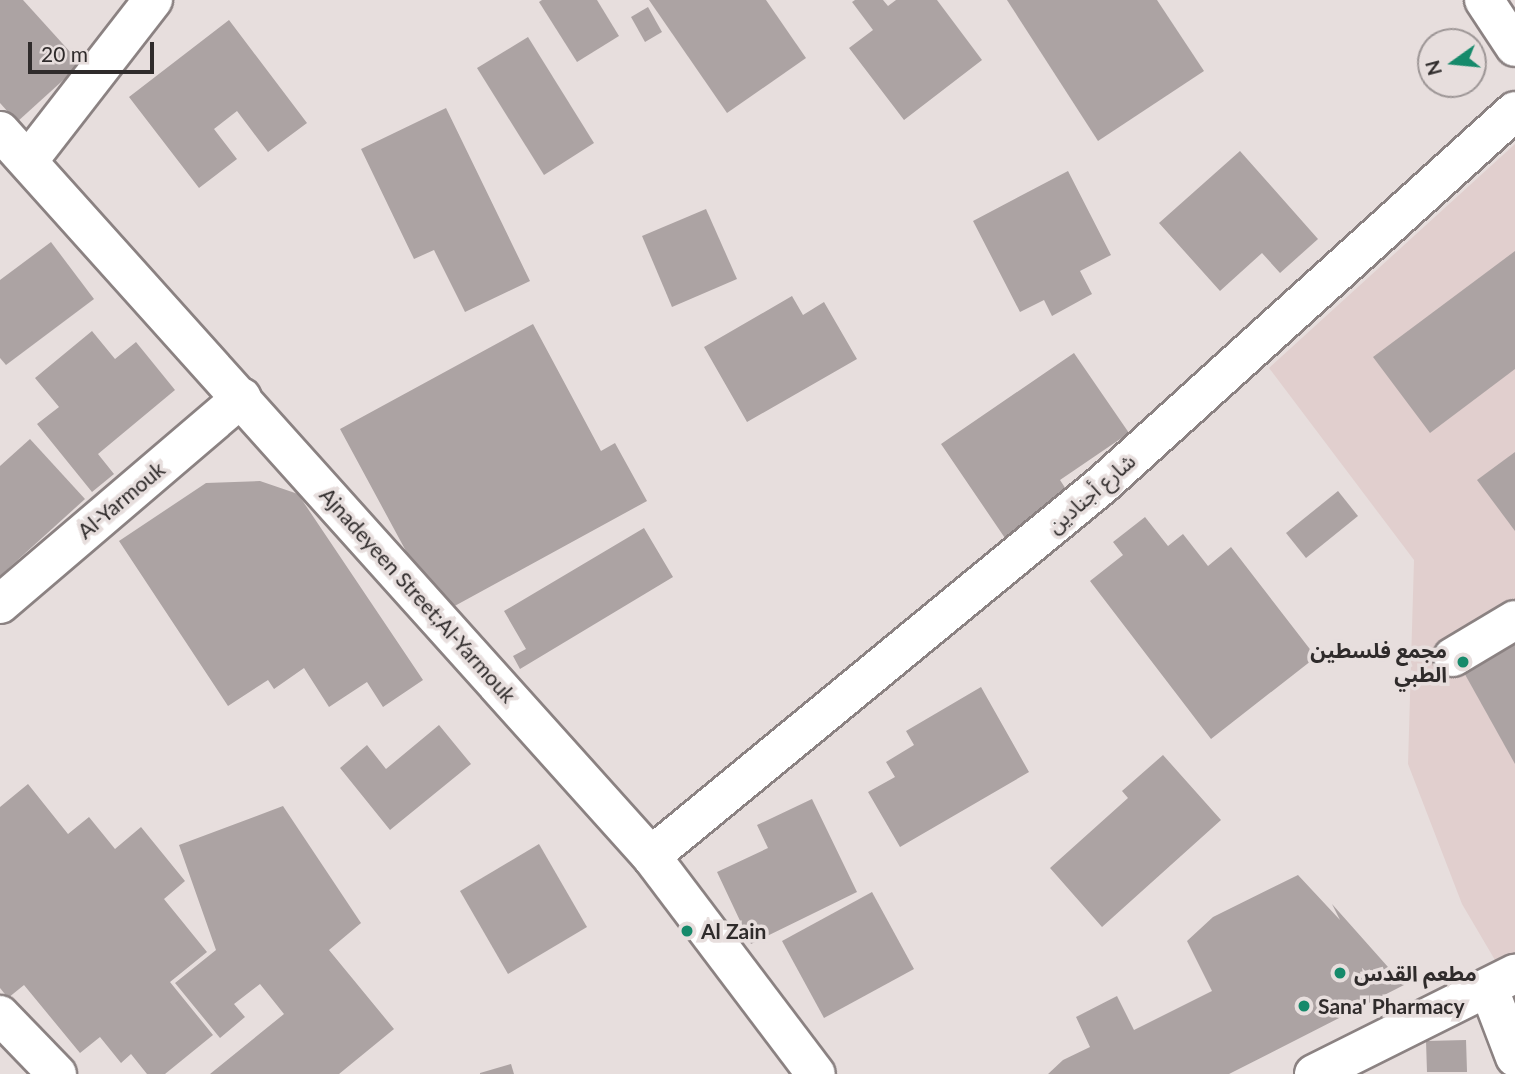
<!DOCTYPE html>
<meta charset="utf-8">
<style>
body{margin:0}
#map{position:relative;width:1515px;height:1074px;overflow:hidden;background:#e7dedd;font-family:Lato,"Noto Sans Arabic",sans-serif}
div>[style]{position:absolute}
.built>*{inset:0;background:#e1cfce}
.building>*{inset:0;background:#aca3a3}
.roads{filter:drop-shadow(2px 0 #8b8282) drop-shadow(-2px 0 #8b8282) drop-shadow(0 2px #8b8282) drop-shadow(0 -2px #8b8282)}
.minor>*{height:38px;margin:-19px;padding:0 19px;transform-origin:19px;border-radius:19px;background:#fff}
.dots>*{width:19px;height:19px;translate:-50% -50%;box-sizing:border-box;border:4px solid #e7dedd;border-radius:50%}
span{translate:-50% -50%;white-space:nowrap;text-align:center;line-height:1.15;-webkit-text-stroke:7px #e7dedd;paint-order:stroke}
.street-label{font-size:21px;color:#2f2b2b}
.poi-label{font-size:21px;color:#2f2b2b;font-weight:700}
.right{translate:-100% -50%;text-align:right}
.left{translate:0 -50%;text-align:left}
.north{position:absolute;left:1417px;top:28px;width:70px;height:70px;box-sizing:border-box;background:#e7dedd;border:2px solid #9d9696;border-radius:50%;rotate:255deg;font-size:19px;font-weight:700;line-height:28px;text-align:center;color:#2f2b2b}
.north::after{content:'';display:block;margin:auto;width:24px;height:32px;background:#168a6b;clip-path:polygon(50% 0,100% 100%,50% 72%,0 100%)}
.scale{position:absolute;left:28px;top:42px;width:126px;height:32px;box-sizing:border-box;border:4px solid #2f2b2b;border-top:0;padding-left:9px;font-size:21px;line-height:24px;white-space:nowrap;color:#2f2b2b;-webkit-text-stroke:5px #e7dedd;paint-order:stroke}
</style>
<div id="map">
<div class="built">
<i style="clip-path:polygon(1515px 144px,1515px 994px,1462px 904px,1408px 764px,1414px 560px,1269px 368px)"></i>
</div>
<div class="building">
<i style="clip-path:polygon(0 0,23px 0,81px 64px,17px 122px,0 103px)"></i>
<i style="clip-path:polygon(542px 0,597px 0,619px 36px,577px 62px,539px 2px)"></i>
<i style="clip-path:polygon(649px 0,766px 0,806px 58px,727px 113px)"></i>
<i style="clip-path:polygon(855px 0,883px 0,888px 6px,896px 0,937px 0,982px 60px,904px 120px,849px 48px,873px 30px,852px 2px)"></i>
<i style="clip-path:polygon(1007px 0,1157px 0,1204px 71px,1098px 141px)"></i>
<i style="clip-path:polygon(648px 7px,662px 32px,645px 42px,631px 17px)"></i>
<i style="clip-path:polygon(229px 20px,307px 123px,268px 152px,237px 111px,214px 129px,237px 159px,199px 188px,129px 97px)"></i>
<i style="clip-path:polygon(528px 37px,594px 143px,544px 175px,477px 68px)"></i>
<i style="clip-path:polygon(446px 108px,530px 281px,465px 312px,434px 250px,414px 259px,361px 149px)"></i>
<i style="clip-path:polygon(1240px 151px,1318px 239px,1280px 273px,1262px 253px,1220px 291px,1159px 223px)"></i>
<i style="clip-path:polygon(1068px 171px,1111px 255px,1080px 271px,1092px 294px,1052px 316px,1044px 300px,1020px 312px,973px 221px)"></i>
<i style="clip-path:polygon(706px 209px,737px 279px,672px 307px,642px 236px)"></i>
<i style="clip-path:polygon(51px 242px,94px 299px,6px 365px,0 358px,0 280px)"></i>
<i style="clip-path:polygon(1515px 251px,1515px 369px,1430px 433px,1373px 357px)"></i>
<i style="clip-path:polygon(792px 296px,803px 315px,824px 302px,857px 359px,747px 422px,704px 347px)"></i>
<i style="clip-path:polygon(533px 324px,601px 451px,615px 443px,647px 501px,440px 614px,340px 429px)"></i>
<i style="clip-path:polygon(92px 331px,115px 359px,136px 342px,175px 390px,98px 454px,114px 474px,92px 492px,37px 424px,59px 407px,35px 378px)"></i>
<i style="clip-path:polygon(1074px 353px,1129px 433px,1060px 480px,1073px 500px,1009px 544px,941px 444px)"></i>
<i style="clip-path:polygon(30px 439px,85px 499px,0 576px,0 466px)"></i>
<i style="clip-path:polygon(1515px 452px,1515px 531px,1477px 480px)"></i>
<i style="clip-path:polygon(260px 481px,298px 494px,423px 680px,383px 707px,367px 682px,329px 707px,304px 668px,274px 689px,268px 680px,228px 706px,119px 541px,206px 483px)"></i>
<i style="clip-path:polygon(1338px 491px,1358px 516px,1306px 558px,1286px 533px)"></i>
<i style="clip-path:polygon(1145px 517px,1168px 546px,1183px 534px,1208px 566px,1231px 547px,1316px 657px,1211px 739px,1090px 581px,1123px 555px,1113px 542px)"></i>
<i style="clip-path:polygon(644px 528px,673px 577px,520px 669px,513px 656px,526px 649px,504px 611px)"></i>
<i style="clip-path:polygon(1515px 639px,1515px 764px,1462px 669px)"></i>
<i style="clip-path:polygon(981px 687px,1029px 772px,900px 847px,868px 792px,895px 777px,886px 762px,914px 745px,906px 731px)"></i>
<i style="clip-path:polygon(439px 725px,471px 764px,390px 830px,340px 768px,367px 745px,386px 769px)"></i>
<i style="clip-path:polygon(1163px 755px,1221px 820px,1102px 927px,1050px 868px,1128px 798px,1122px 791px)"></i>
<i style="clip-path:polygon(28px 784px,68px 834px,89px 817px,115px 849px,141px 827px,185px 881px,164px 899px,207px 952px,170px 982px,213px 1035px,165px 1074px,147px 1074px,131px 1054px,121px 1063px,100px 1037px,80px 1053px,24px 985px,8px 998px,0 988px,0 807px)"></i>
<i style="clip-path:polygon(812px 799px,857px 892px,751px 944px,717px 872px,768px 848px,757px 825px)"></i>
<i style="clip-path:polygon(283px 806px,361px 923px,329px 950px,394px 1029px,339px 1074px,210px 1074px,284px 1014px,260px 984px,234px 1004px,245px 1017px,220px 1038px,175px 983px,216px 950px,179px 845px)"></i>
<i style="clip-path:polygon(539px 844px,587px 927px,508px 974px,460px 891px)"></i>
<i style="clip-path:polygon(1298px 875px,1340px 920px,1332px 904px,1404px 985px,1229px 1074px,1048px 1074px,1063px 1060px,1090px 1047px,1076px 1017px,1117px 996px,1134px 1030px,1212px 991px,1187px 941px,1213px 917px)"></i>
<i style="clip-path:polygon(872px 892px,914px 969px,824px 1018px,782px 941px)"></i>
<i style="clip-path:polygon(1466px 1040px,1467px 1072px,1427px 1072px,1426px 1041px)"></i>
<i style="clip-path:polygon(511px 1064px,514px 1074px,480px 1074px,480px 1073px)"></i>
</div>
<div class="roads">
<div class="minor">
<i style="left:1484px;top:0;width:56px;rotate:56.6deg"></i>
<i style="left:0;top:131px;width:974px;rotate:48.08deg"></i>
<i style="left:651px;top:856px;width:273px;rotate:52.9deg"></i>
<i style="left:28px;top:161px;width:204px;rotate:-52.2deg"></i>
<i style="left:0;top:604px;width:318px;rotate:-40.5deg"></i>
<i style="left:1453px;top:657px;width:72px;rotate:-30.8deg"></i>
<i style="left:651px;top:856px;width:584px;rotate:-39.44deg"></i>
<i style="left:1102px;top:485px;width:557px;rotate:-42.16deg"></i>
<i style="left:1489px;top:989px;width:73px;rotate:69.1deg"></i>
<i style="left:0;top:1015px;width:82px;rotate:46deg"></i>
<i style="left:1314px;top:1074px;width:225px;rotate:-26.5deg"></i>
</div>
</div>
<div class="dots">
<i style="left:1463px;top:662px;background:#168a6b"></i>
<i style="left:687px;top:931px;background:#168a6b"></i>
<i style="left:1340px;top:973px;background:#168a6b"></i>
<i style="left:1304px;top:1006px;background:#168a6b"></i>
</div>
<div class="street-label">
<span style="left:1091px;top:493px;rotate:-41deg">شارع أجنادين</span>
<span style="left:121px;top:500px;rotate:-40deg">Al-Yarmouk</span>
<span style="left:418px;top:595px;rotate:48deg">Ajnadeyeen Street;Al-Yarmouk</span>
</div>
<div class="poi-label">
<span class="right" style="left:1447px;top:662px">مجمع فلسطين<br>الطبي</span>
<span class="left" style="left:701px;top:931px">Al Zain</span>
<span class="left" style="left:1354px;top:973px">مطعم القدس</span>
<span class="left" style="left:1318px;top:1006px">Sana' Pharmacy</span>
</div>
<div class="north">N</div>
<div class="scale">20 m</div>
</div>
